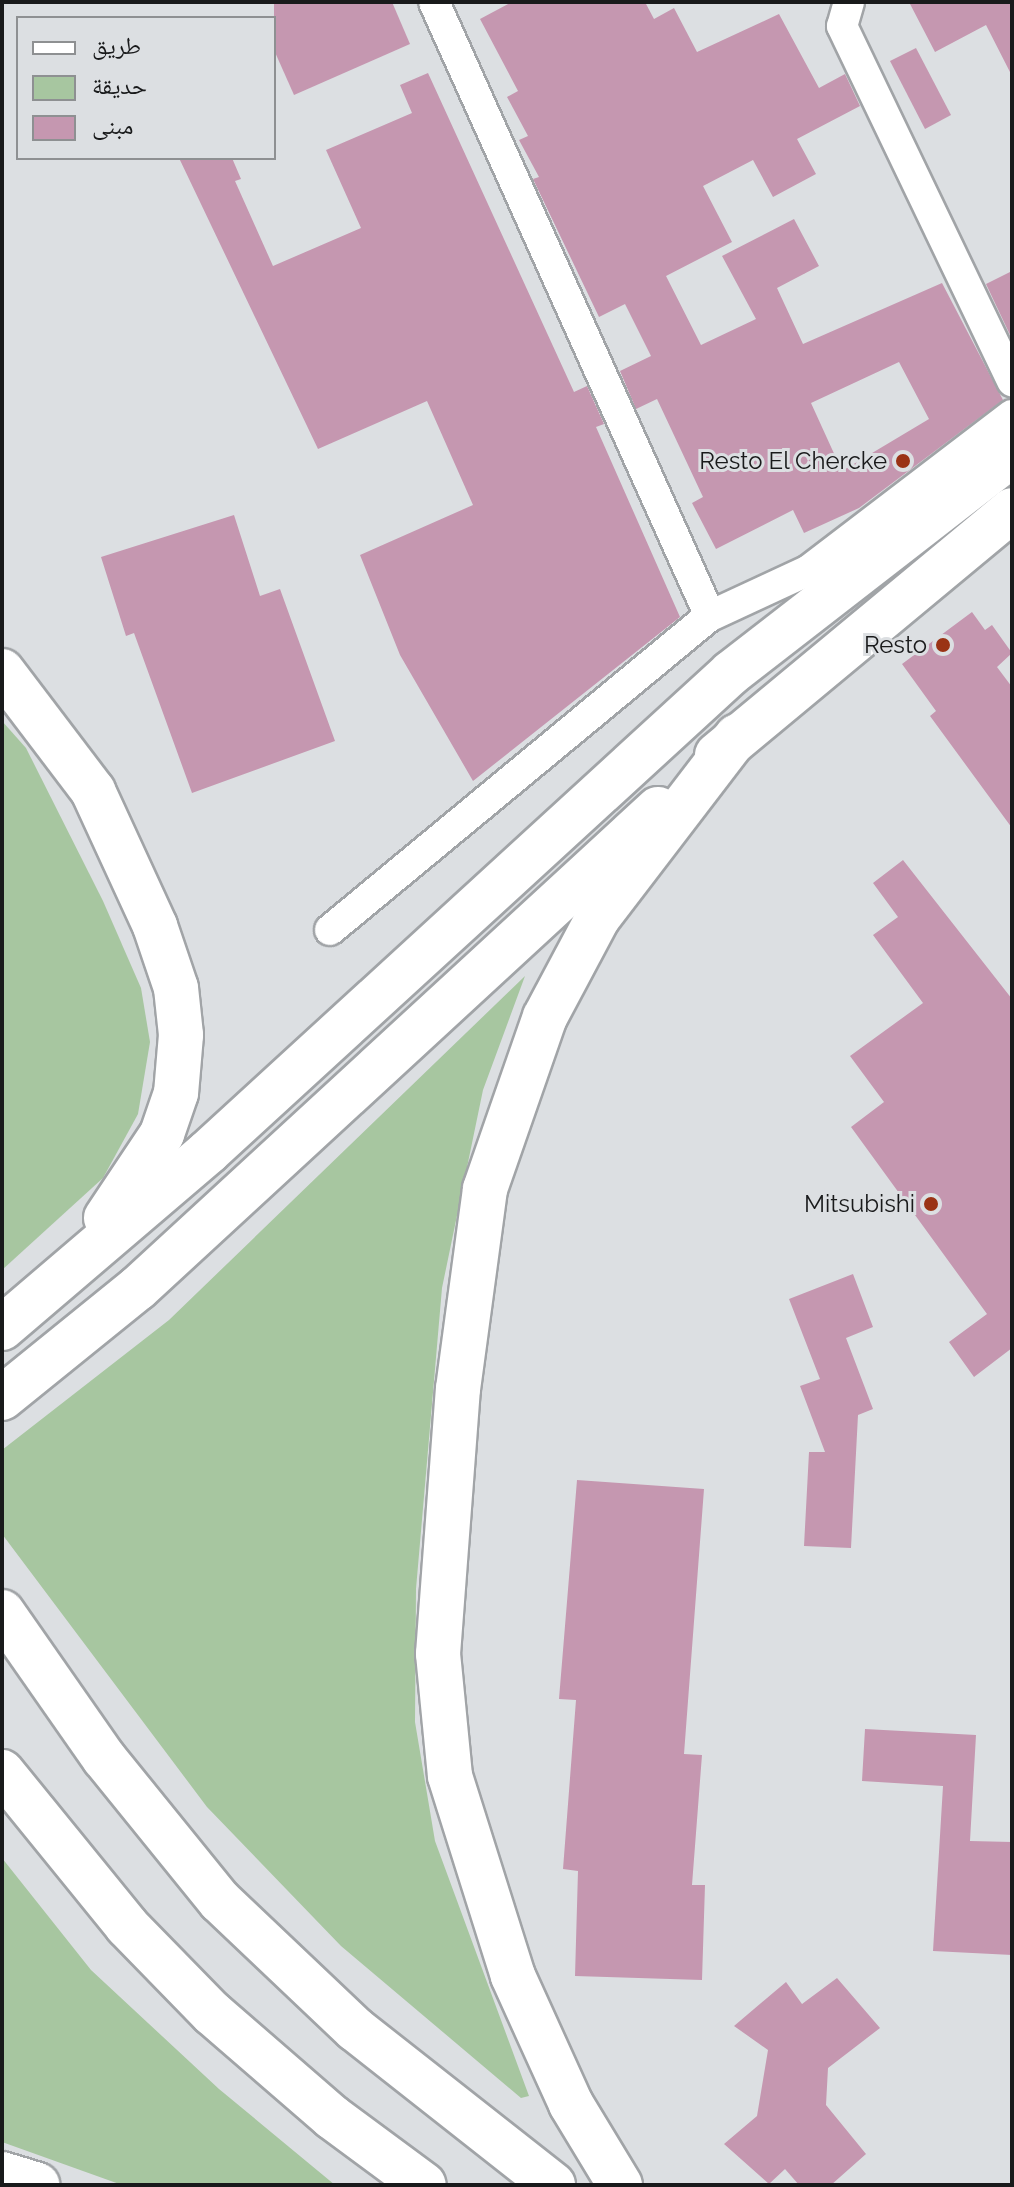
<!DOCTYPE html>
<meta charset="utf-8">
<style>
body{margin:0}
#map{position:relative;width:1014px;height:2187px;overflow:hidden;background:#dcdfe2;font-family:Raleway,"Noto Naskh Arabic",sans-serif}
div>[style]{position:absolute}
.green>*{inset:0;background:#a7c6a0}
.building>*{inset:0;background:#c597b0}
.roads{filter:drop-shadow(2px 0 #a1a4a7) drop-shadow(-2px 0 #a1a4a7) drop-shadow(0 2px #a1a4a7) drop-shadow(0 -2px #a1a4a7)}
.street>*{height:30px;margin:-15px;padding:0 15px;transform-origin:15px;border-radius:15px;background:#fff}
.highway>*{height:44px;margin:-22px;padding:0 22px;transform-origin:22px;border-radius:22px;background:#fff}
.dots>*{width:22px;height:22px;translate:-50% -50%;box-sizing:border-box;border:4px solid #dcdfe2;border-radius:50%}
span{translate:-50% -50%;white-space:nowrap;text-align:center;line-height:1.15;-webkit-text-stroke:6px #dcdfe2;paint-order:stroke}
.poi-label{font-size:24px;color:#191a1b}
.right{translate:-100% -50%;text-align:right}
.frame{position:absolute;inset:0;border:4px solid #191a1b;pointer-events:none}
.legend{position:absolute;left:16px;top:16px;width:260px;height:144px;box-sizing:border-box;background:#dcdfe2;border:2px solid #8e9092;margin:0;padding:10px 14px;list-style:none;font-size:24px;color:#191a1b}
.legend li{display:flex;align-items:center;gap:16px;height:40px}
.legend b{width:40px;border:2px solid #8e9092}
</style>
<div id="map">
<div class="green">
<i style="clip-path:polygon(2px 721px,26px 748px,103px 901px,141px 988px,150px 1042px,138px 1114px,103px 1178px,2px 1270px)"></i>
<i style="clip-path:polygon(525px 976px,483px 1090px,442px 1288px,416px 1589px,415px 1722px,435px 1841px,529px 2096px,521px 2098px,341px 1946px,207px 1807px,2px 1534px,2px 1450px,169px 1320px)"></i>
<i style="clip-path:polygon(2px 1858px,91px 1970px,219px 2089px,335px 2185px,122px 2185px,2px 2142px)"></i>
</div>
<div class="building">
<i style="clip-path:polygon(274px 2px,392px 2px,410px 44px,294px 95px,274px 50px)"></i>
<i style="clip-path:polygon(evenodd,512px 2px,645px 2px,654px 19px,674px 8px,697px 52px,779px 14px,819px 88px,845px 74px,860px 106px,797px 139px,816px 174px,773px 197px,753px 160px,703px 186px,732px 242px,666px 276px,701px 345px,756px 319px,722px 256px,794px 219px,819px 266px,777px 288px,803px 344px,942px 283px,1003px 400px,859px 508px,804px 533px,793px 510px,716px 549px,692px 503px,703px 497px,657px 399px,636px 409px,620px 371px,651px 356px,625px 304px,599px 317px,533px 179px,539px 177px,519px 140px,528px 136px,507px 97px,518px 91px,480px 19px,512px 2px,899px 362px,929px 419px,842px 471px,811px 403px,899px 362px)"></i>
<i style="clip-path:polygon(909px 2px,1012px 2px,1012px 76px,986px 25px,935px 52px)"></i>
<i style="clip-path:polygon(916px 48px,951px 115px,925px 129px,890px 61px)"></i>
<i style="clip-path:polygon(428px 73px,574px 392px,587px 386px,604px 424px,596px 427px,680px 617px,473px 781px,400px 655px,360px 555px,473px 505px,427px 401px,318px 449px,179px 158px,232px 158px,241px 179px,235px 181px,273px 266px,361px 228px,326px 150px,412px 113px,400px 85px)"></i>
<i style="clip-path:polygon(1012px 271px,1012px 339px,986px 284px)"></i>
<i style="clip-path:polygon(234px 515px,260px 596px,280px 589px,335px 741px,192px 793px,134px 633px,126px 636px,101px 557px)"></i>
<i style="clip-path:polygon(972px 612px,985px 630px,992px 625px,1012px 653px,997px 667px,1012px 687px,1012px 828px,930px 716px,936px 711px,902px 664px)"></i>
<i style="clip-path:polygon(903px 860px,1012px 999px,1012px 1348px,974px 1377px,949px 1342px,987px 1314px,851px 1127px,884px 1102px,850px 1056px,923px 1003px,873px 935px,898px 917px,873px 883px)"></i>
<i style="clip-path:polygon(853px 1274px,873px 1327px,846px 1338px,873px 1409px,858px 1415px,851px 1548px,804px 1546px,809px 1452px,825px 1452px,800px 1386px,820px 1379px,789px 1299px)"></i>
<i style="clip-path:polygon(577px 1480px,704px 1489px,684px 1754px,702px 1755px,692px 1885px,705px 1885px,702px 1980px,575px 1976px,578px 1871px,563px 1869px,576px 1700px,559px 1699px)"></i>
<i style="clip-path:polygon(865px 1729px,976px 1735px,970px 1841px,1012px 1842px,1012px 1955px,933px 1951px,943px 1786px,862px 1781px)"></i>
<i style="clip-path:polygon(837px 1978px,880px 2028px,828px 2068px,826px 2105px,866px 2154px,831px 2185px,799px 2185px,785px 2169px,769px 2184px,724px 2144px,757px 2116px,768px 2050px,734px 2026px,786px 1982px,802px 2004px)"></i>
</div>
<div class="roads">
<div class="street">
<i style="left:434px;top:2px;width:673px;rotate:65.8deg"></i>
<i style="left:849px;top:2px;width:25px;rotate:106deg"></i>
<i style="left:842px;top:26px;width:394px;rotate:64.4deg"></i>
<i style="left:330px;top:930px;width:493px;rotate:-39.6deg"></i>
<i style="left:710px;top:616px;width:109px;rotate:-24.9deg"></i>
<i style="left:809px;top:570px;width:255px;rotate:-37.4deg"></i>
</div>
<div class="highway">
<i style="left:2px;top:671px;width:151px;rotate:52.8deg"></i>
<i style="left:93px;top:791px;width:149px;rotate:65.3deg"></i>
<i style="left:155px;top:926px;width:65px;rotate:71.3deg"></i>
<i style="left:176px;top:988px;width:47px;rotate:83.9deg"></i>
<i style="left:181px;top:1035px;width:58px;rotate:94.9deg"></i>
<i style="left:176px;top:1093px;width:43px;rotate:108.9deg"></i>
<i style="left:162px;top:1134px;width:101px;rotate:123.7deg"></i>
<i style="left:717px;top:755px;width:383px;rotate:-39.7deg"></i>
<i style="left:2px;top:1328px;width:271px;rotate:-40.5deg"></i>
<i style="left:208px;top:1152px;width:709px;rotate:-42.49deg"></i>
<i style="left:731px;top:673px;width:356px;rotate:-37.8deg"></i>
<i style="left:2px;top:1398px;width:175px;rotate:-39deg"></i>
<i style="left:138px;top:1288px;width:707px;rotate:-42.65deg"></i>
<i style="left:2px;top:1612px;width:178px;rotate:55.1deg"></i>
<i style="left:104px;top:1758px;width:184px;rotate:51deg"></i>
<i style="left:220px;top:1901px;width:186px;rotate:43.5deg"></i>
<i style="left:355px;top:2029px;width:252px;rotate:38.2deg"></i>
<i style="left:2px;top:1772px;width:198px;rotate:50.9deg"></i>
<i style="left:127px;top:1926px;width:122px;rotate:45.7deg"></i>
<i style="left:212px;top:2013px;width:159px;rotate:40.9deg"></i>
<i style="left:332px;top:2117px;width:114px;rotate:36.5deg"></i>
<i style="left:2px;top:2174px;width:37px;rotate:17deg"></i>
<i style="left:620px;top:2185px;width:95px;rotate:-121.2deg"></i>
<i style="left:571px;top:2104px;width:141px;rotate:-114.4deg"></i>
<i style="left:513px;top:1976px;width:210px;rotate:-107.5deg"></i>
<i style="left:450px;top:1776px;width:123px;rotate:-95.6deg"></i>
<i style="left:438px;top:1654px;width:266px;rotate:-85.7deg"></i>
<i style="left:458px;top:1389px;width:202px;rotate:-82.3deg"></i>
<i style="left:485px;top:1189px;width:182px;rotate:-70.8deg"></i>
<i style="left:545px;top:1017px;width:111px;rotate:-62deg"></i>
<i style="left:597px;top:919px;width:230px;rotate:-52.6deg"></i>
</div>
</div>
<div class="dots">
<i style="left:903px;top:461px;background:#9a3315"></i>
<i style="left:943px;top:645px;background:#9a3315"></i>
<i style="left:931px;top:1204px;background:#9a3315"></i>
</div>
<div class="poi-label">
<span class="right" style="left:887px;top:461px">Resto El Chercke</span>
<span class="right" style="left:927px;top:645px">Resto</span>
<span class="right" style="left:915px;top:1204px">Mitsubishi</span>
</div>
<div class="frame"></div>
<ul class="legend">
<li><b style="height:10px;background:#fff"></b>طريق</li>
<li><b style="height:22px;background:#a7c6a0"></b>حديقة</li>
<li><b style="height:22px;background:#c597b0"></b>مبنى</li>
</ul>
</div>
